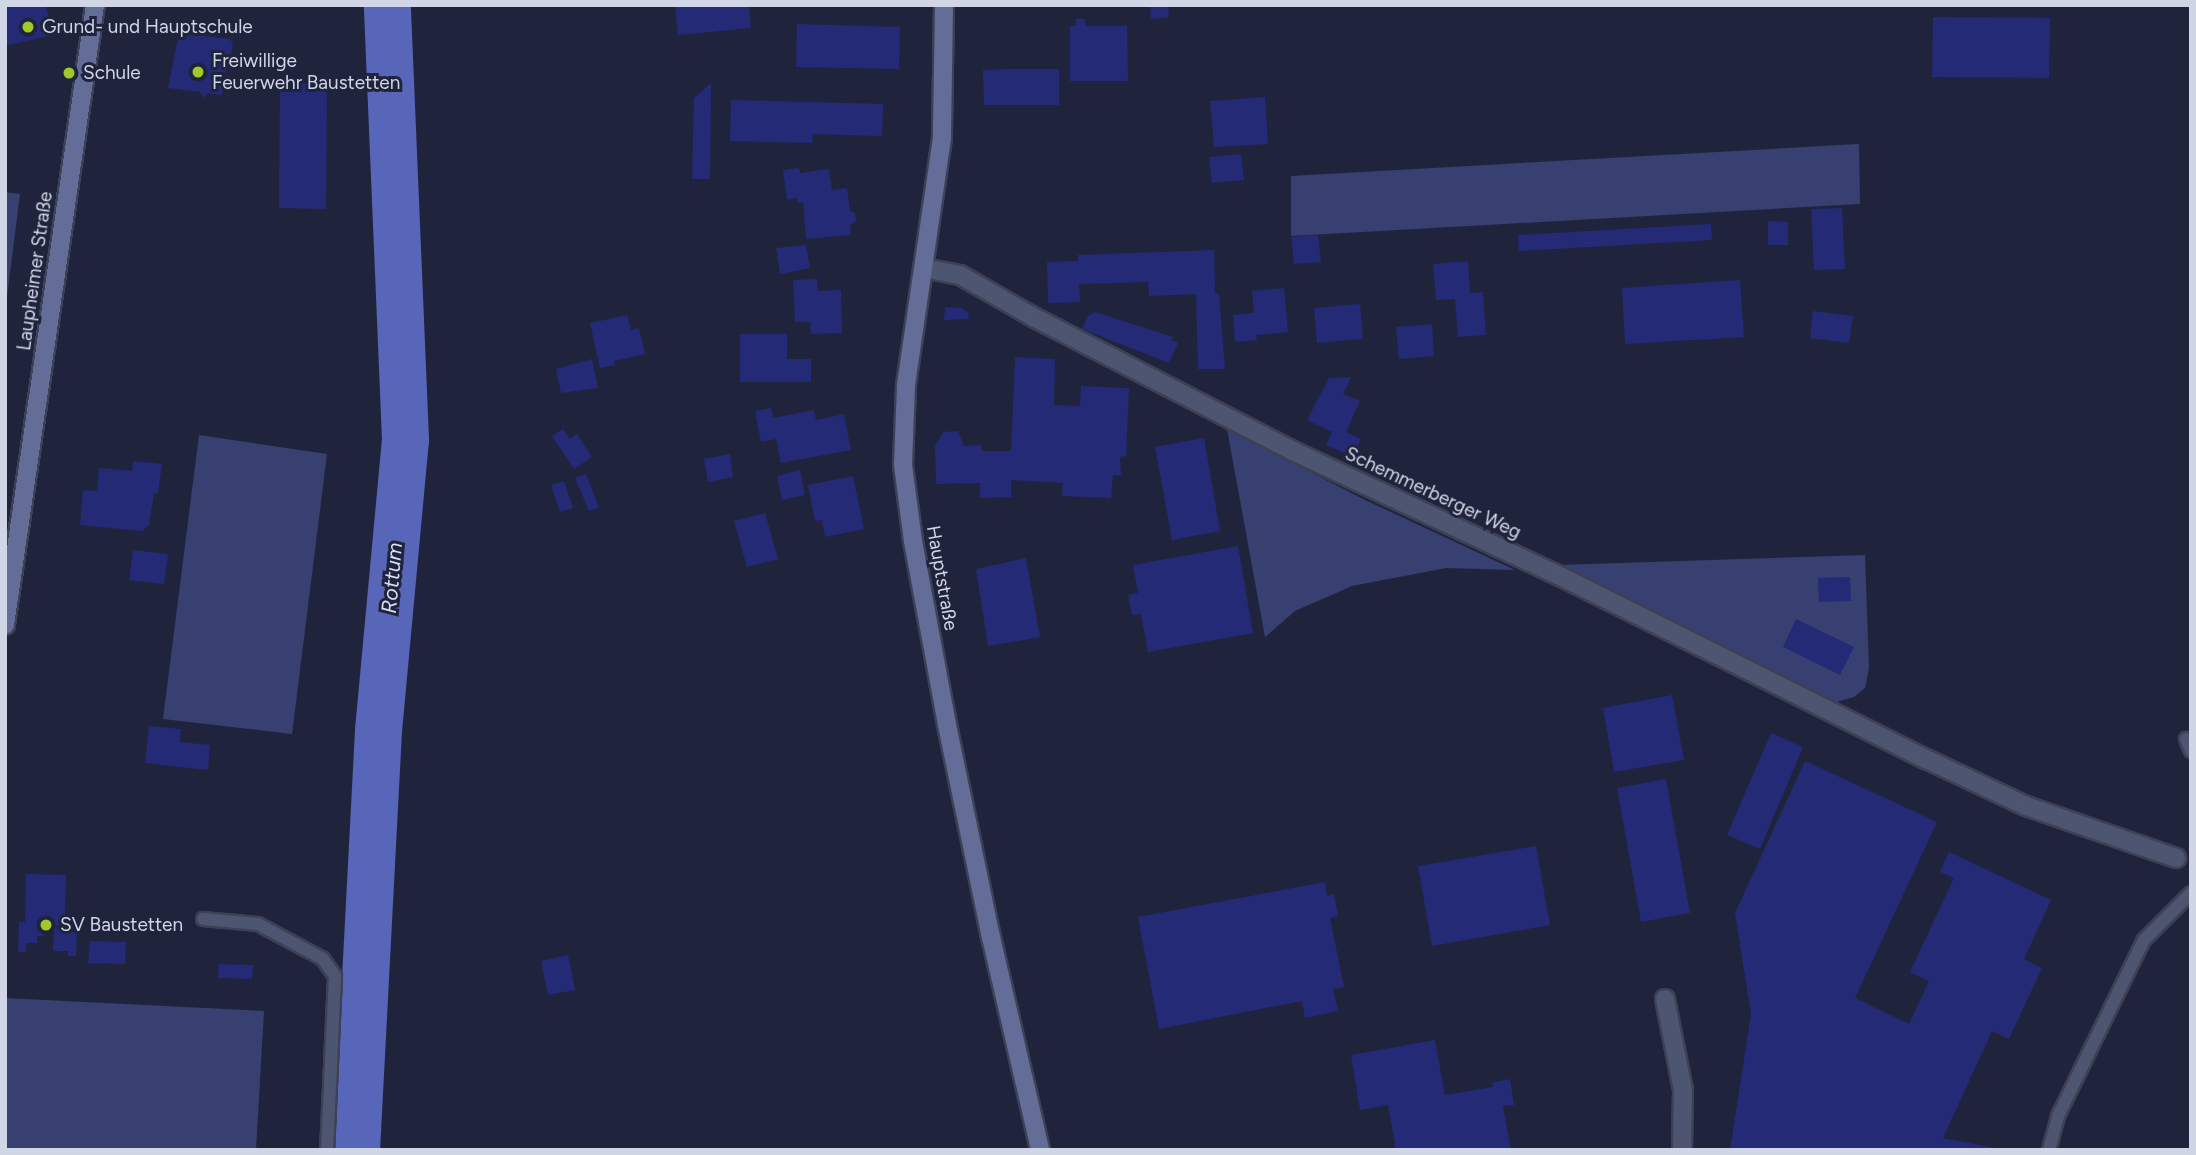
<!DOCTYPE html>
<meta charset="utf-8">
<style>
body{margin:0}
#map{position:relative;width:2196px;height:1155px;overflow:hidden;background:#1f243c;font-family:Figtree,sans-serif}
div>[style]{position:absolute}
.green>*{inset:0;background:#374071}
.river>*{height:47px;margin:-23.5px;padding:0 23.5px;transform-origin:23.5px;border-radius:23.5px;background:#5766b8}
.building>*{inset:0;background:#242a76}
.roads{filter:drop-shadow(2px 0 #3d4156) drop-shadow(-2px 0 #3d4156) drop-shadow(0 2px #3d4156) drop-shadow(0 -2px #3d4156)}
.lane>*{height:12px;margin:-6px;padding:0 6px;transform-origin:6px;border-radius:6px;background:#4e5570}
.street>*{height:18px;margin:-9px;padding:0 9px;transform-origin:9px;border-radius:9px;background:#4e5570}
.secondary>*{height:18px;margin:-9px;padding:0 9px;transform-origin:9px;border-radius:9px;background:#636d98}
.dots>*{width:19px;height:19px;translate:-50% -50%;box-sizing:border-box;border:4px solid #1f243c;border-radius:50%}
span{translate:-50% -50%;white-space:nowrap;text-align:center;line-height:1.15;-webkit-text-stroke:6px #1f243c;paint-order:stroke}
.poi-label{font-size:19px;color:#d1d6e6}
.left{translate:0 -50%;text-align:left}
.street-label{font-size:19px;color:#d1d6e6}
.water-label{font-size:21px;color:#d8def5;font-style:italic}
.frame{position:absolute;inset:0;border:7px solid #d1d6e6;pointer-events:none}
</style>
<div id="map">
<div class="green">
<i style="clip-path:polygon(1859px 144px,1860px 204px,1291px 236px,1291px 176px)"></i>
<i style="clip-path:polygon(5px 192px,20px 194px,5px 313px)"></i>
<i style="clip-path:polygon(1227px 429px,1363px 499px,1515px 570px,1446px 568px,1352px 586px,1295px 611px,1265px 637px)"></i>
<i style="clip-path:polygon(199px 435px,327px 454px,292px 734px,163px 719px)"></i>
<i style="clip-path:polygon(1865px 555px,1869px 668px,1865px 688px,1854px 697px,1833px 703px,1560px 565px)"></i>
<i style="clip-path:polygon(5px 998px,264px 1011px,256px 1150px,5px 1150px)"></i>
</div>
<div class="river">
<i style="left:356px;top:1150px;width:421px;rotate:-87deg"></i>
<i style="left:378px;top:730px;width:292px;rotate:-84.7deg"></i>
<i style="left:405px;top:439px;width:434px;rotate:-92.4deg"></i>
</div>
<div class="building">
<i style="clip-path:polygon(5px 5px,46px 5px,52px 35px,5px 46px)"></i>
<i style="clip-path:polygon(675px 5px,749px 5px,751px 28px,678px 35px)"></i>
<i style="clip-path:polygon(1150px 5px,1168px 5px,1169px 17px,1151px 19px)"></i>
<i style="clip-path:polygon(1933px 17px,2050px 18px,2049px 78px,1932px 77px)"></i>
<i style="clip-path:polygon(1076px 19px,1085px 19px,1085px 26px,1127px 26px,1128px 81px,1070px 81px,1070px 26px,1076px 26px)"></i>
<i style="clip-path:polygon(797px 24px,900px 27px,899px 69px,796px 67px)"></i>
<i style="clip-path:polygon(187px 34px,230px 39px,233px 44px,231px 56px,228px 55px,222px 95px,208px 93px,203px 98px,200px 92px,168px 88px,178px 38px,186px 39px)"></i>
<i style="clip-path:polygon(1011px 69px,1059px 69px,1059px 105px,984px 105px,983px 70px)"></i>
<i style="clip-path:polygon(280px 83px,327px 84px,326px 209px,279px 208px)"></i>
<i style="clip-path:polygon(711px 83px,710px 179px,692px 179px,694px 98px)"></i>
<i style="clip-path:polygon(1265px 97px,1268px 144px,1214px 147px,1210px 101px)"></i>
<i style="clip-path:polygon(731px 100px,883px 104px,882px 136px,813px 134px,812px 143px,730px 141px)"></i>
<i style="clip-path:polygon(1241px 154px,1244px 180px,1212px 183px,1209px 157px)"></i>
<i style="clip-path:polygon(799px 168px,800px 173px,829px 169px,832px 190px,847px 188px,850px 211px,855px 213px,856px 222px,850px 225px,851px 235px,806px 239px,803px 202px,798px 203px,797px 198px,787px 200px,783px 170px)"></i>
<i style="clip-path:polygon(1842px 208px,1845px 269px,1814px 270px,1811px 209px)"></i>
<i style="clip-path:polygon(1768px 221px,1788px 222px,1788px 245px,1768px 245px)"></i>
<i style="clip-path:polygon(1711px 224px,1712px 240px,1519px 251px,1518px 235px)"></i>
<i style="clip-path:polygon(1318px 235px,1321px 262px,1294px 264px,1291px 237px)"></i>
<i style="clip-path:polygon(806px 245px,810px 268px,780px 274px,776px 248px)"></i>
<i style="clip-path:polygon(1214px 250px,1215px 294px,1219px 294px,1225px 369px,1198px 369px,1196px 294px,1149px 296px,1148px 282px,1079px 284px,1080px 302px,1048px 303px,1047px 262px,1078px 261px,1078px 255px)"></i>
<i style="clip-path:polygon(1468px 261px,1470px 293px,1483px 292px,1486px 335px,1458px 337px,1455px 299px,1436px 300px,1433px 264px)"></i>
<i style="clip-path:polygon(817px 279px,818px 291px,841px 290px,842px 333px,811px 334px,810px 322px,795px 322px,793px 280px)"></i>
<i style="clip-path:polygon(1740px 280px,1744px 337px,1625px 344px,1622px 288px)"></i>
<i style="clip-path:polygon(1284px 288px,1288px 332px,1256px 335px,1257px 340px,1235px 342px,1233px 315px,1254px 313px,1252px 291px)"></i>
<i style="clip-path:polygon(1360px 304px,1363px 339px,1317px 343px,1314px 308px)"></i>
<i style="clip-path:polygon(945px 307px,962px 308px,969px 314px,968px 319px,944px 320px)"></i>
<i style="clip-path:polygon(1813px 311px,1853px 316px,1849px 343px,1810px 338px)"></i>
<i style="clip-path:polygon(1095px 312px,1173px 337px,1171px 340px,1178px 343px,1169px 363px,1082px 329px,1088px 316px)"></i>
<i style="clip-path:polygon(627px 315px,631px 330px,639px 328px,645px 354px,614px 361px,615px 365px,600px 368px,590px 323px)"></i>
<i style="clip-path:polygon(1432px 324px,1434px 356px,1399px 359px,1396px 327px)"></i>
<i style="clip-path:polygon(740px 334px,787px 334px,787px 359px,811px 359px,811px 382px,740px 382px)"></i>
<i style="clip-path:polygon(1015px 357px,1055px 359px,1054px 405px,1080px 406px,1081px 386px,1129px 388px,1126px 456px,1120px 457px,1121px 475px,1113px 475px,1111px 498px,1062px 496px,1063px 483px,1011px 480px,1011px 497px,980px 498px,980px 483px,936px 484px,935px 446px,943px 432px,958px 431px,964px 446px,981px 445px,982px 451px,1011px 451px)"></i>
<i style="clip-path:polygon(592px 359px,598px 388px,561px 393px,556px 369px)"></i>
<i style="clip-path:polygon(1351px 377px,1343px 394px,1360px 401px,1346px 432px,1361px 439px,1353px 457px,1326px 445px,1332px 432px,1307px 420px,1329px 378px)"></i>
<i style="clip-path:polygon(771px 408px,773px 418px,814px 410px,816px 420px,844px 414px,851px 450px,781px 463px,776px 439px,761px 442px,755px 411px)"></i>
<i style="clip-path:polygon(563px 429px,570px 439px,577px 434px,592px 457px,574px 469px,552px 436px)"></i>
<i style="clip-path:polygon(1204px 438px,1220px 531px,1172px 540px,1155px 447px)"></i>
<i style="clip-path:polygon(730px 454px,733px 477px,708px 482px,704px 459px)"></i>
<i style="clip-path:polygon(133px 461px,162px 464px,158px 494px,154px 493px,149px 525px,142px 531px,80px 525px,83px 490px,97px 491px,99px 468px,132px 471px)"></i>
<i style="clip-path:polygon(800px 470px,805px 495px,782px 500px,777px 476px)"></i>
<i style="clip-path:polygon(586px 474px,599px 507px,589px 511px,575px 478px)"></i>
<i style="clip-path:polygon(853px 476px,864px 529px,825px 537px,822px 520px,815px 521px,808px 485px)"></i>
<i style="clip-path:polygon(564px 481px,573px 508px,560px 512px,551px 485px)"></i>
<i style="clip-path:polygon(765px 513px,778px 559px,747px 567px,734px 521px)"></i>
<i style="clip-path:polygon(1238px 546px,1253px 633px,1148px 652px,1141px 614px,1132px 615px,1128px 595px,1138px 593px,1133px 565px)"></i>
<i style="clip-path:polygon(133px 550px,168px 554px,164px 584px,129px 580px)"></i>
<i style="clip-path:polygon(1026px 558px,1040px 637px,988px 646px,976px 569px)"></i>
<i style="clip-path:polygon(1850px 577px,1851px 601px,1819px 602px,1818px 578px)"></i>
<i style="clip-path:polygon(1796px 619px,1854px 647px,1840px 675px,1783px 647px)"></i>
<i style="clip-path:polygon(1672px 695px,1684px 760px,1614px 772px,1603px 708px)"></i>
<i style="clip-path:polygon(149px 726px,181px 729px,180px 742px,210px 745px,208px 770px,145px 763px)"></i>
<i style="clip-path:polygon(1771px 733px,1803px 747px,1760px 849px,1727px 835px)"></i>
<i style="clip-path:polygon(1805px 761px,1937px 822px,1855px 998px,1909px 1024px,1929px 981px,1910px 972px,1954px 878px,1940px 872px,1949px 852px,2051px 900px,2024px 959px,2042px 968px,2009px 1039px,1992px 1031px,1943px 1138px,2005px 1150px,1730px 1150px,1751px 1014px,1735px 913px)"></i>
<i style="clip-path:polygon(1666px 779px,1690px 913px,1641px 922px,1617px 788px)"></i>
<i style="clip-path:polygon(1536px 846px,1550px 925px,1432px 946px,1418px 866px)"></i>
<i style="clip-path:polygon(26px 874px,66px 875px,65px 915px,72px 915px,71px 932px,77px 932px,76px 956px,68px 956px,68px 951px,53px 951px,54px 931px,44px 930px,44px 936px,37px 936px,37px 943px,26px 943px,26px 952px,18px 952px,19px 922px,25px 922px)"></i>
<i style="clip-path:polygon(1325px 882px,1327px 896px,1334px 894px,1338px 916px,1330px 918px,1344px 987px,1333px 989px,1338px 1011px,1305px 1018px,1302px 1001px,1159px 1029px,1138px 917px)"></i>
<i style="clip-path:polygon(90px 941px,126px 942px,125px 964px,88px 963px)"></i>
<i style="clip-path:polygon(568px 955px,575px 990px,548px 995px,541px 961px)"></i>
<i style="clip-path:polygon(219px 964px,253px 965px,252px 979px,218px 978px)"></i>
<i style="clip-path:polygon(1435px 1040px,1445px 1095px,1493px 1087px,1492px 1083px,1510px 1079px,1514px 1105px,1503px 1106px,1511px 1150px,1396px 1150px,1388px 1105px,1360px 1110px,1351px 1055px)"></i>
</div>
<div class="roads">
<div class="lane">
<i style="left:2186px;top:739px;width:13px;rotate:67deg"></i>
<i style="left:203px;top:919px;width:55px;rotate:5.2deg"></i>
<i style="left:258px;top:924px;width:74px;rotate:28.3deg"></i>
<i style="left:323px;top:959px;width:21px;rotate:55deg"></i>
<i style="left:335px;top:976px;width:174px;rotate:92.6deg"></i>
<i style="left:2049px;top:1150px;width:35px;rotate:-75deg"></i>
<i style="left:2058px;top:1116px;width:196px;rotate:-64deg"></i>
<i style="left:2144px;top:940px;width:66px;rotate:-45deg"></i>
</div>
<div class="street">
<i style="left:924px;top:268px;width:37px;rotate:11deg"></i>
<i style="left:960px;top:275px;width:86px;rotate:29.8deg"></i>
<i style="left:1035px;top:318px;width:292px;rotate:27.3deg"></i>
<i style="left:1295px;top:452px;width:293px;rotate:25.1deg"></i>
<i style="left:1560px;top:576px;width:409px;rotate:26.6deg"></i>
<i style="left:1926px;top:759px;width:110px;rotate:25.2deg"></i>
<i style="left:2026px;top:806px;width:159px;rotate:19.1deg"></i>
<i style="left:1665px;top:999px;width:93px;rotate:78.8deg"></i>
<i style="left:1683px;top:1090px;width:60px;rotate:91deg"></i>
</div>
<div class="secondary">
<i style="left:944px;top:5px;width:133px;rotate:90.9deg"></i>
<i style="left:942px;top:138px;width:251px;rotate:98.3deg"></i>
<i style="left:906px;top:386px;width:79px;rotate:92.2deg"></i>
<i style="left:903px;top:465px;width:77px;rotate:82.5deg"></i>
<i style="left:913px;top:541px;width:187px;rotate:79.5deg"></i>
<i style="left:947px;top:725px;width:217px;rotate:78.3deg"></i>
<i style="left:991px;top:937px;width:219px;rotate:77deg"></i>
<i style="left:5px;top:625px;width:626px;rotate:-81.74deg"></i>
</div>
</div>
<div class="dots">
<i style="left:28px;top:27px;background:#a1c92a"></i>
<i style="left:198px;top:72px;background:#a1c92a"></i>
<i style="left:69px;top:73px;background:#a1c92a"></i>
<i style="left:46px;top:925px;background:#a1c92a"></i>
</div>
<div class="poi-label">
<span class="left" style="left:42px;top:27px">Grund- und Hauptschule</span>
<span class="left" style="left:212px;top:72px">Freiwillige<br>Feuerwehr Baustetten</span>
<span class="left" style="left:83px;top:73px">Schule</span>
<span class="left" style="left:60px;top:925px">SV Baustetten</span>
</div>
<div class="street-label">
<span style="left:35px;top:271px;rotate:-82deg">Laupheimer Straße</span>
<span style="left:1433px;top:493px;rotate:25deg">Schemmerberger Weg</span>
<span style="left:942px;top:578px;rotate:80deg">Hauptstraße</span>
</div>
<div class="water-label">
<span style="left:392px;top:578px;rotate:-85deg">Rottum</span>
</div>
<div class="frame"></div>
</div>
